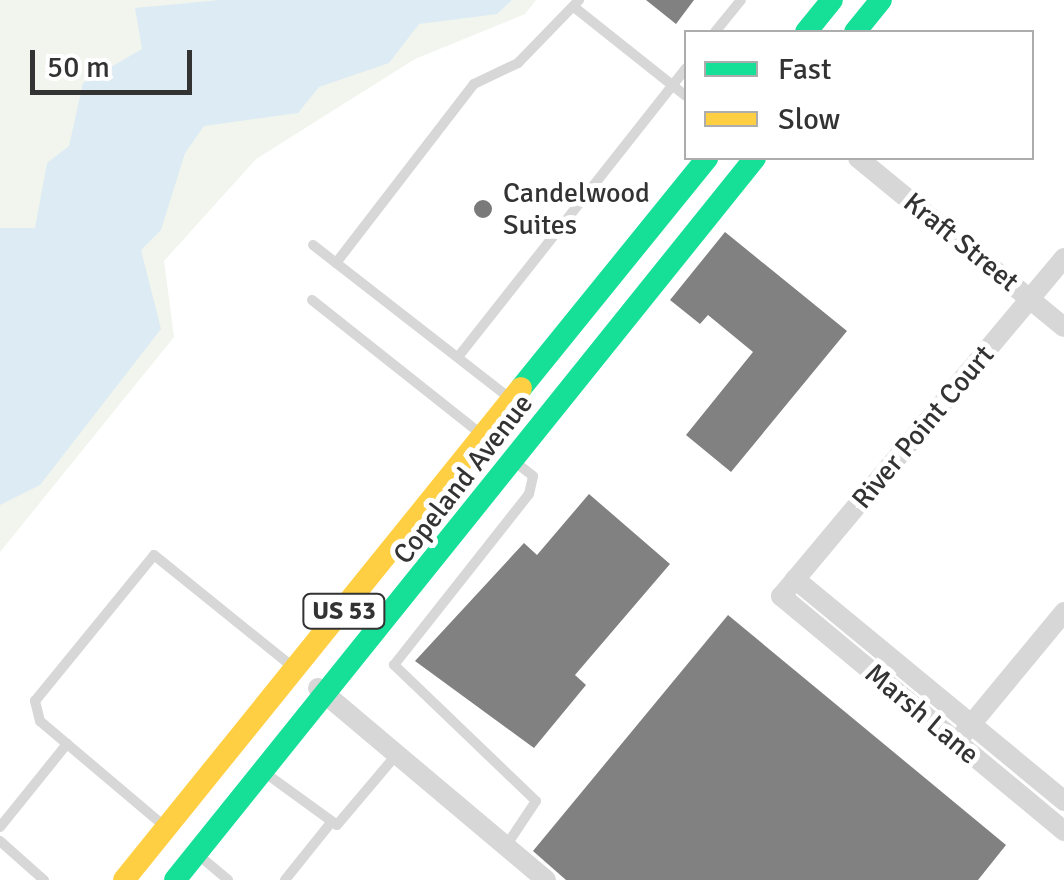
<!DOCTYPE html>
<style>
body{margin:0}
#map{position:relative;width:1064px;height:880px;overflow:hidden;background:#fff;font-family:Signika,sans-serif}
div>[style]{position:absolute}
.green>*{inset:0;background:#f1f5ed}
.water>*{inset:0;background:#dcebf4}
.building>*{inset:0;background:#818181}
.lane>*{height:10px;margin:-5px;padding:0 5px;transform-origin:5px;border-radius:5px;background:#d7d7d7}
.street>*{height:20px;margin:-10px;padding:0 10px;transform-origin:10px;border-radius:10px;background:#d7d7d7}
.fast>*{height:22px;margin:-11px;padding:0 11px;transform-origin:11px;border-radius:11px;background:#16e098}
.slow>*{height:22px;margin:-11px;padding:0 11px;transform-origin:11px;border-radius:11px;background:#ffcf43}
.dots>*{width:28px;height:28px;translate:-50% -50%;box-sizing:border-box;border:5px solid #fff;border-radius:50%}
span{translate:-50% -50%;white-space:nowrap;text-align:center;line-height:1.15;-webkit-text-stroke:10px #fff;paint-order:stroke}
.shield-label span{padding:2px 8px;background:#fff;border:2px solid;border-radius:8px;-webkit-text-stroke-width:0}
.shield-label{font-size:25px;color:#333;font-weight:700}
.poi-label{font-size:28px;color:#333}
.left{translate:0 -50%;text-align:left}
.street-label{font-size:28px;color:#333}
.legend{position:absolute;left:684px;top:30px;width:350px;height:130px;box-sizing:border-box;background:#fff;border:2px solid #adadad;margin:0;padding:12px 18px;list-style:none;font-size:30px;color:#333}
.legend li{display:flex;align-items:center;gap:20px;height:50px}
.legend b{width:50px;border:2px solid #adadad}
.scale{position:absolute;left:30px;top:50px;width:162px;height:45px;box-sizing:border-box;border:5px solid #333;border-top:0;padding-left:12px;font-size:30px;line-height:35px;white-space:nowrap;color:#333;-webkit-text-stroke:8px #fff;paint-order:stroke}
</style>
<div id="map">
<div class="green">
<i style="clip-path:polygon(0 0,536px 0,525px 14px,415px 59px,256px 159px,164px 261px,174px 337px,0 552px)"></i>
</div>
<div class="water">
<i style="clip-path:polygon(220px 0,512px 0,497px 14px,419px 24px,389px 63px,319px 87px,298px 113px,204px 126px,185px 153px,161px 230px,141px 250px,161px 329px,40px 485px,0 505px,0 228px,35px 228px,47px 163px,69px 146px,83px 83px,142px 49px,135px 8px)"></i>
</div>
<div class="building">
<i style="clip-path:polygon(646px 0,694px 0,676px 24px)"></i>
<i style="clip-path:polygon(725px 232px,847px 331px,731px 472px,686px 435px,753px 352px,708px 315px,700px 324px,670px 300px)"></i>
<i style="clip-path:polygon(589px 494px,670px 564px,575px 675px,586px 685px,534px 748px,415px 661px,524px 543px,537px 555px)"></i>
<i style="clip-path:polygon(728px 615px,1006px 845px,978px 880px,566px 880px,533px 851px)"></i>
</div>
<div class="lane">
<i style="left:574px;top:7px;width:143px;rotate:38.5deg"></i>
<i style="left:715px;top:32px;width:41px;rotate:-50.9deg"></i>
<i style="left:313px;top:245px;width:244px;rotate:37.9deg"></i>
<i style="left:336px;top:263px;width:226px;rotate:-52.4deg"></i>
<i style="left:474px;top:84px;width:49px;rotate:-25.5deg"></i>
<i style="left:518px;top:63px;width:88px;rotate:-45.9deg"></i>
<i style="left:312px;top:300px;width:209px;rotate:38.4deg"></i>
<i style="left:458px;top:357px;width:368px;rotate:-51.7deg"></i>
<i style="left:268px;top:775px;width:85px;rotate:35.9deg"></i>
<i style="left:337px;top:825px;width:93px;rotate:-49.8deg"></i>
<i style="left:163px;top:825px;width:161px;rotate:-139.8deg"></i>
<i style="left:40px;top:721px;width:21px;rotate:-104deg"></i>
<i style="left:35px;top:701px;width:188px;rotate:-50.8deg"></i>
<i style="left:154px;top:555px;width:172px;rotate:38.9deg"></i>
<i style="left:0;top:827px;width:107px;rotate:-51.1deg"></i>
<i style="left:0;top:841px;width:59px;rotate:41.6deg"></i>
<i style="left:506px;top:846px;width:54px;rotate:-56.3deg"></i>
<i style="left:536px;top:801px;width:197px;rotate:-136.2deg"></i>
<i style="left:394px;top:665px;width:218px;rotate:-51.7deg"></i>
<i style="left:529px;top:494px;width:18px;rotate:-77deg"></i>
<i style="left:533px;top:476px;width:16px;rotate:-142deg"></i>
<i style="left:202px;top:858px;width:34px;rotate:40deg"></i>
<i style="left:285px;top:880px;width:70px;rotate:-51.3deg"></i>
</div>
<div class="street">
<i style="left:858px;top:158px;width:266px;rotate:39.4deg"></i>
<i style="left:1064px;top:258px;width:441px;rotate:129.9deg"></i>
<i style="left:781px;top:596px;width:368px;rotate:39.7deg"></i>
<i style="left:795px;top:579px;width:349px;rotate:39.5deg"></i>
<i style="left:318px;top:688px;width:298px;rotate:40.1deg"></i>
<i style="left:964px;top:733px;width:157px;rotate:-50.4deg"></i>
</div>
<div class="fast">
<i style="left:806px;top:32px;width:41px;rotate:-50.9deg"></i>
<i style="left:855px;top:32px;width:41px;rotate:-50.9deg"></i>
<i style="left:521px;top:388px;width:296px;rotate:-51deg"></i>
<i style="left:175px;top:880px;width:926px;rotate:-51.22deg"></i>
</div>
<div class="slow">
<i style="left:124px;top:880px;width:632px;rotate:-51.1deg"></i>
</div>
<div class="dots">
<i style="left:483px;top:209px;background:#7a7a7a"></i>
</div>
<div class="shield-label">
<span style="left:344px;top:611px">US 53</span>
</div>
<div class="poi-label">
<span class="left" style="left:503px;top:209px">Candelwood<br>Suites</span>
</div>
<div class="street-label">
<span style="left:961px;top:242px;rotate:39deg">Kraft Street</span>
<span style="left:923px;top:427px;rotate:-50deg">River Point Court</span>
<span style="left:463px;top:479px;rotate:-52deg">Copeland Avenue</span>
<span style="left:922px;top:714px;rotate:40deg">Marsh Lane</span>
</div>
<ul class="legend">
<li><b style="height:12px;background:#16e098"></b>Fast</li>
<li><b style="height:12px;background:#ffcf43"></b>Slow</li>
</ul>
<div class="scale">50 m</div>
</div>
